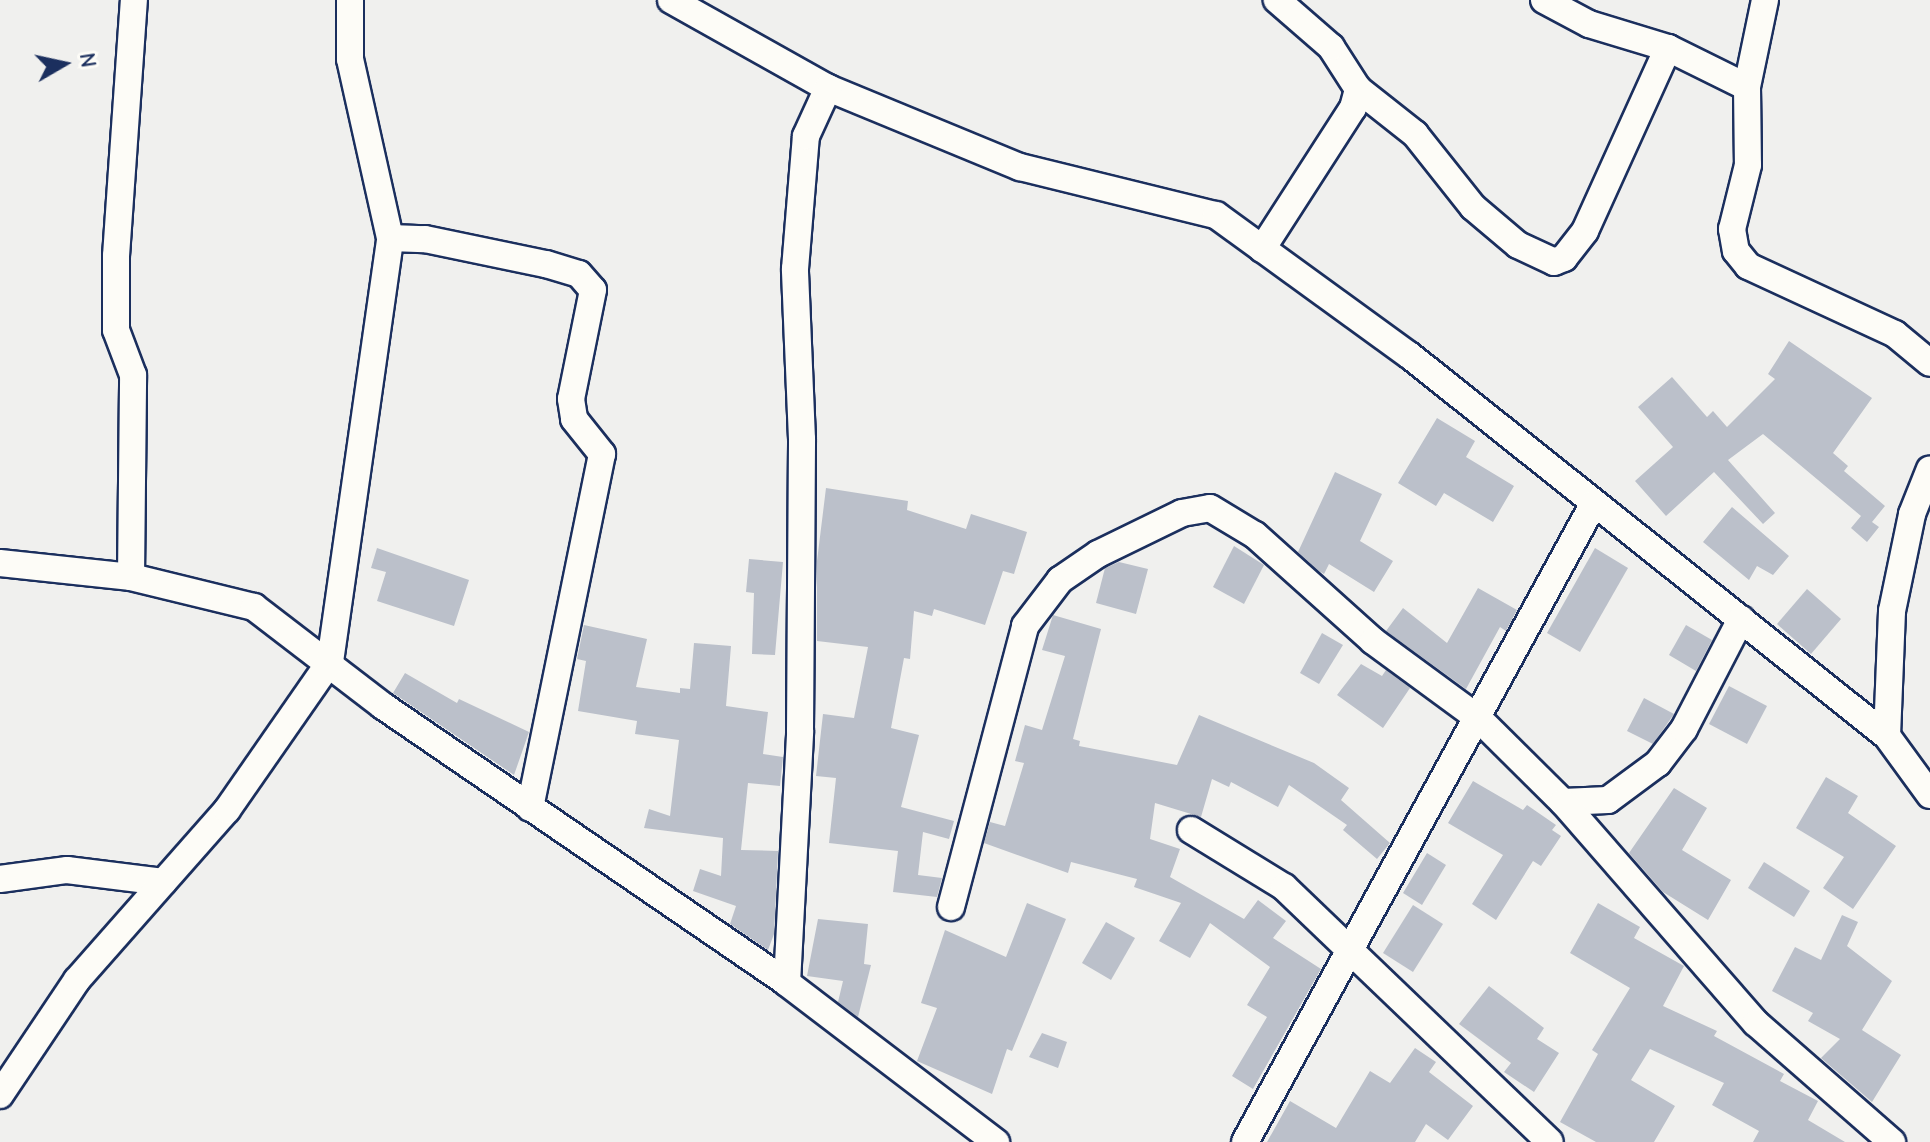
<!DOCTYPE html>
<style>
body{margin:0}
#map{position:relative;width:1930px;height:1142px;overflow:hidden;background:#f0f0ee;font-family:"Comic Neue",sans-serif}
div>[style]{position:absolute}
.building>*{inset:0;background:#bbc0ca}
.roads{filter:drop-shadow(2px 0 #1b2f5e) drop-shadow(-2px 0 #1b2f5e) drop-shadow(0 2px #1b2f5e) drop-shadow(0 -2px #1b2f5e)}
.minor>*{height:26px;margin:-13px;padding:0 13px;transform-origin:13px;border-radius:13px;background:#fdfcf7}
span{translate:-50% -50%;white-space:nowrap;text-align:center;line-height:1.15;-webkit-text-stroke:6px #fdfcf7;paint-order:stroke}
.north{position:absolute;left:24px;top:24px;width:80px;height:80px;-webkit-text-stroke:6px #fdfcf7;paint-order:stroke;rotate:81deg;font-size:22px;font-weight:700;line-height:32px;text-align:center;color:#1b2f5e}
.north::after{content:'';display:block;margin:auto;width:28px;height:36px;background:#1b2f5e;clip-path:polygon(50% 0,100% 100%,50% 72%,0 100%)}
</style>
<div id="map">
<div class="building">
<i style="clip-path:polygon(1789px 341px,1872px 398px,1833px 453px,1848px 466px,1844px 471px,1885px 506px,1872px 522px,1879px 527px,1867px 542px,1851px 528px,1861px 516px,1763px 434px,1728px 460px,1775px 513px,1763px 524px,1714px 472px,1666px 516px,1635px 481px,1673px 447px,1638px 407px,1672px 377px,1707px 417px,1713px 411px,1727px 427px,1775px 379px,1768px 374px)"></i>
<i style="clip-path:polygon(1437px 418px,1475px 441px,1466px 457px,1514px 486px,1493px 522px,1444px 493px,1436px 506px,1398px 483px)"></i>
<i style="clip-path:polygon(1335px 472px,1382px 494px,1360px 541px,1393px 561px,1374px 592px,1329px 564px,1324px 574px,1319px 571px,1298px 552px)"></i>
<i style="clip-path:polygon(826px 488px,908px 501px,907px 510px,966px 529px,971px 514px,1027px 532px,1014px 574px,1003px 571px,985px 625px,934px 609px,932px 616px,914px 611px,910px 659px,904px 658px,891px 728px,919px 735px,901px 807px,954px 821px,949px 839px,923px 832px,918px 875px,942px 878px,937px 897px,893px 892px,898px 851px,829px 843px,836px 778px,816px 776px,823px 714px,854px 718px,868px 647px,817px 641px,817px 561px)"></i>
<i style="clip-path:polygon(1732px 507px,1789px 556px,1773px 575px,1757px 566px,1749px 580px,1703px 542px)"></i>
<i style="clip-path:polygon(1234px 546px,1264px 565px,1244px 604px,1213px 587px)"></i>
<i style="clip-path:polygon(377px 548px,469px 580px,454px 626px,377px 601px,386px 572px,371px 568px)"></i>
<i style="clip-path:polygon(1595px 548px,1628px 568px,1580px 652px,1547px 633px)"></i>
<i style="clip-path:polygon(749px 559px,783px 562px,775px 655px,752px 654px,754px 593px,746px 592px)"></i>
<i style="clip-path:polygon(1119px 562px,1148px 569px,1136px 614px,1096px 603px,1105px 568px)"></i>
<i style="clip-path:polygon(1478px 588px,1517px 610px,1506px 631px,1500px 627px,1466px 689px,1386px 631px,1403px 608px,1447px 643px)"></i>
<i style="clip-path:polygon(1807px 589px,1841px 619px,1811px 654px,1777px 624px)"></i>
<i style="clip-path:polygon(1053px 615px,1101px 629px,1073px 739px,1080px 741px,1079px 746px,1177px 765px,1199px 715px,1314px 763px,1349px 788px,1341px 800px,1390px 843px,1377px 859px,1343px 830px,1347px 825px,1289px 785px,1278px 807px,1231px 782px,1229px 787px,1212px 779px,1201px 817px,1155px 803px,1150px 839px,1180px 849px,1170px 877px,1244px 919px,1258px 900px,1286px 921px,1273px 938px,1321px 969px,1253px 1089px,1232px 1076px,1267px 1017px,1247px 1005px,1270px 967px,1210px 923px,1190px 958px,1159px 941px,1181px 903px,1134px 887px,1137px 879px,1071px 862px,1068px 873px,984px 843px,990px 822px,1005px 826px,1024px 763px,1015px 761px,1025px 725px,1042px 730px,1065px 656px,1042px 650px)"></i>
<i style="clip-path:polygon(584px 625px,647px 639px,636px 687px,680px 693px,680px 688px,690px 689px,694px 643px,731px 646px,726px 706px,768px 712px,763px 754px,783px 757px,780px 786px,748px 783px,741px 850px,778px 851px,774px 934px,768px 950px,730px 924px,736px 906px,693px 891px,700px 869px,721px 876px,723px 838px,644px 828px,649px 809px,670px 816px,679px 740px,635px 734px,637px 721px,578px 711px,586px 661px,577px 659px)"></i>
<i style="clip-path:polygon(1686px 625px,1712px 640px,1696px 671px,1669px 655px)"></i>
<i style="clip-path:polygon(1322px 633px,1343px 645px,1319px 684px,1300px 673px)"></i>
<i style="clip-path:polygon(1361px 664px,1382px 676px,1386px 670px,1410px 688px,1383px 728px,1337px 695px)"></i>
<i style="clip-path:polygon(405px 673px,457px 703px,459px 699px,529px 732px,514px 775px,393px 693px)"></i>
<i style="clip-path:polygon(1729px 686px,1767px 706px,1747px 744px,1709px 724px)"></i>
<i style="clip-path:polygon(1644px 698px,1674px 714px,1653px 744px,1627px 731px)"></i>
<i style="clip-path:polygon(1826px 777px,1858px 796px,1848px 813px,1896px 846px,1853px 909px,1823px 888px,1844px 857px,1796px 828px)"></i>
<i style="clip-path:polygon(1473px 781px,1523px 810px,1527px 805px,1556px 825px,1552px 830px,1561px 836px,1541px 866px,1533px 861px,1496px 920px,1472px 904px,1503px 855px,1448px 823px)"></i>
<i style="clip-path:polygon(1674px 788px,1707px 808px,1682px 850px,1731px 880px,1708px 920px,1663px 892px,1629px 853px)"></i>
<i style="clip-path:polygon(1427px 853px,1446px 865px,1422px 905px,1403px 893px)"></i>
<i style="clip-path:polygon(1764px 862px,1810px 891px,1794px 917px,1748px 888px)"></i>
<i style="clip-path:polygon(1027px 903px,1066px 919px,1012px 1051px,1007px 1049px,992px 1094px,917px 1061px,937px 1008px,921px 1003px,945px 930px,1006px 957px)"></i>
<i style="clip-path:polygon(1598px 903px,1640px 927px,1634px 938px,1684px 966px,1663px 1006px,1717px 1031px,1714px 1036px,1784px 1074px,1780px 1081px,1818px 1101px,1808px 1120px,1845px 1142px,1753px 1142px,1759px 1131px,1712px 1105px,1724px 1083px,1650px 1049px,1631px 1080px,1675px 1106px,1654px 1142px,1596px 1142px,1560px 1122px,1598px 1054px,1592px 1050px,1630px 988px,1570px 953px)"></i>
<i style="clip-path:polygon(1413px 905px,1443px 924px,1413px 972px,1383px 953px)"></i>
<i style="clip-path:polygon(1842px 915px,1858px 922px,1847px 946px,1892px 981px,1862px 1030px,1901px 1055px,1872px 1102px,1821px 1058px,1840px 1039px,1808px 1021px,1813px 1013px,1772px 991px,1795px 947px,1821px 960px)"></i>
<i style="clip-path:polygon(818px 919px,868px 924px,864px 964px,871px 965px,858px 1017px,838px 1002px,843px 981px,807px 976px)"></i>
<i style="clip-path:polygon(1106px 922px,1135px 938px,1111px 980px,1082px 963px)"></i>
<i style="clip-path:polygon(1489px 986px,1544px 1028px,1537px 1039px,1559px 1053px,1534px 1092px,1504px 1072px,1511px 1063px,1459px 1024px)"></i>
<i style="clip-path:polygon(1042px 1033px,1067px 1042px,1058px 1068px,1029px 1057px)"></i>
<i style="clip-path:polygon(1415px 1048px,1436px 1062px,1429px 1072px,1473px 1106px,1448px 1140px,1426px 1124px,1415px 1142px,1267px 1142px,1290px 1101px,1336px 1128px,1370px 1071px,1390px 1083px)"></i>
</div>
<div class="roads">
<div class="minor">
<i style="left:671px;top:0;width:180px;rotate:29.3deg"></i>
<i style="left:828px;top:88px;width:208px;rotate:22.4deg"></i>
<i style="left:1020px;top:167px;width:202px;rotate:13.8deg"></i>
<i style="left:1216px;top:215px;width:238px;rotate:36deg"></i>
<i style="left:1409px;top:355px;width:611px;rotate:38.56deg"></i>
<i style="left:1887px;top:736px;width:73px;rotate:53.9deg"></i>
<i style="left:1544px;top:0;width:51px;rotate:28.1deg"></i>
<i style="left:1589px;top:24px;width:83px;rotate:16.9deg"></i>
<i style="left:1668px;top:48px;width:88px;rotate:26.3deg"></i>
<i style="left:1765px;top:0;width:89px;rotate:101.7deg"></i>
<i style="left:1747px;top:87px;width:78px;rotate:89.3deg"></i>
<i style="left:1748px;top:165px;width:66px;rotate:104deg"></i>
<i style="left:1732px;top:229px;width:22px;rotate:80deg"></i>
<i style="left:1736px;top:251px;width:19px;rotate:51deg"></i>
<i style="left:1748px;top:266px;width:162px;rotate:24.8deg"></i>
<i style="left:1895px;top:334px;width:45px;rotate:39.6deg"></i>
<i style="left:1358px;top:89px;width:73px;rotate:38.3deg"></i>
<i style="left:1415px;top:134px;width:93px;rotate:51.5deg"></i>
<i style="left:1473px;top:207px;width:59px;rotate:40.2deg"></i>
<i style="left:1518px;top:245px;width:40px;rotate:25deg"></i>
<i style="left:1554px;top:262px;width:11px;rotate:-22deg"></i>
<i style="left:1564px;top:258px;width:34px;rotate:-52deg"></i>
<i style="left:1585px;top:231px;width:201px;rotate:-65.6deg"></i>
<i style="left:390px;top:238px;width:35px;rotate:2deg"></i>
<i style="left:425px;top:239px;width:124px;rotate:11.7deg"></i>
<i style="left:546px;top:264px;width:34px;rotate:17deg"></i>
<i style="left:579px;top:274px;width:21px;rotate:49deg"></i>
<i style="left:593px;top:290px;width:111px;rotate:101.4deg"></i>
<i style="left:571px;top:399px;width:20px;rotate:81deg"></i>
<i style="left:574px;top:419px;width:45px;rotate:51.3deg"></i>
<i style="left:602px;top:454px;width:361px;rotate:101.5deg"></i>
<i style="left:1262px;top:249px;width:168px;rotate:-57.2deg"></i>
<i style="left:1353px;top:108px;width:20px;rotate:-75deg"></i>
<i style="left:1358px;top:89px;width:50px;rotate:-122.7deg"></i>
<i style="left:1331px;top:47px;width:72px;rotate:-139deg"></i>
<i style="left:0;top:563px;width:132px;rotate:6.1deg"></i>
<i style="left:131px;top:577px;width:127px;rotate:13.7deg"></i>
<i style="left:254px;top:607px;width:163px;rotate:37.5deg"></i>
<i style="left:383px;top:706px;width:490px;rotate:34.4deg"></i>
<i style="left:787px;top:983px;width:263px;rotate:37.3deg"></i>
<i style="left:131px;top:577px;width:202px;rotate:-89.4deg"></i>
<i style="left:133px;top:375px;width:48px;rotate:-110.7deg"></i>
<i style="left:116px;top:330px;width:74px;rotate:-90deg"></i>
<i style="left:116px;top:256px;width:257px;rotate:-86deg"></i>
<i style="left:1887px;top:736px;width:125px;rotate:-87.7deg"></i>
<i style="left:1892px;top:611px;width:99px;rotate:-78.3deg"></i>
<i style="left:1912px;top:514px;width:48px;rotate:-68.2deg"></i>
<i style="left:1563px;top:802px;width:45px;rotate:-2.5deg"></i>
<i style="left:1608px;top:800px;width:62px;rotate:-36.5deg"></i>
<i style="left:1658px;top:763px;width:43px;rotate:-52.6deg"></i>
<i style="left:1684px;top:729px;width:124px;rotate:-62.6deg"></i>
<i style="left:1191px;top:830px;width:109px;rotate:31.5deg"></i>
<i style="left:1284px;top:887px;width:368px;rotate:43.8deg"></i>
<i style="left:0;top:879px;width:68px;rotate:-7.7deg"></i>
<i style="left:67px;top:870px;width:97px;rotate:7.1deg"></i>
<i style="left:951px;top:907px;width:291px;rotate:-75.2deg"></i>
<i style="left:1025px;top:626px;width:58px;rotate:-52.7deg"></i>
<i style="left:1060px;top:580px;width:46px;rotate:-34.4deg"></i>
<i style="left:1098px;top:554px;width:93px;rotate:-26deg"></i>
<i style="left:1182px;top:513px;width:28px;rotate:-10deg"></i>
<i style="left:1210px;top:508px;width:52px;rotate:31deg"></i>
<i style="left:1255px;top:535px;width:159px;rotate:41.9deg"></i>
<i style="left:1373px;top:641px;width:132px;rotate:36.3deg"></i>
<i style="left:1479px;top:719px;width:118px;rotate:44.7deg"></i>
<i style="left:1563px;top:802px;width:293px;rotate:48.9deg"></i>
<i style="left:1756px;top:1023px;width:181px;rotate:41.2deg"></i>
<i style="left:787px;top:983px;width:252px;rotate:-87deg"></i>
<i style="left:800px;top:731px;width:292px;rotate:-89.6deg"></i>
<i style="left:802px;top:439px;width:170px;rotate:-92.4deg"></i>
<i style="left:795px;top:269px;width:133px;rotate:-85.3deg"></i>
<i style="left:806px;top:136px;width:53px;rotate:-65.4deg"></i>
<i style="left:0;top:1095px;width:138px;rotate:-56.2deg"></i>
<i style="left:77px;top:980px;width:227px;rotate:-48.6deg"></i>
<i style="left:227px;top:810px;width:180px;rotate:-55.2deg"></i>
<i style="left:330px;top:662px;width:428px;rotate:-81.9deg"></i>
<i style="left:390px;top:238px;width:183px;rotate:-102.6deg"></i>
<i style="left:350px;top:59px;width:59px;rotate:-90deg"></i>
<i style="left:1245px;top:1142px;width:728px;rotate:-61.36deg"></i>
</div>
</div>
<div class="north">N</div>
</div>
